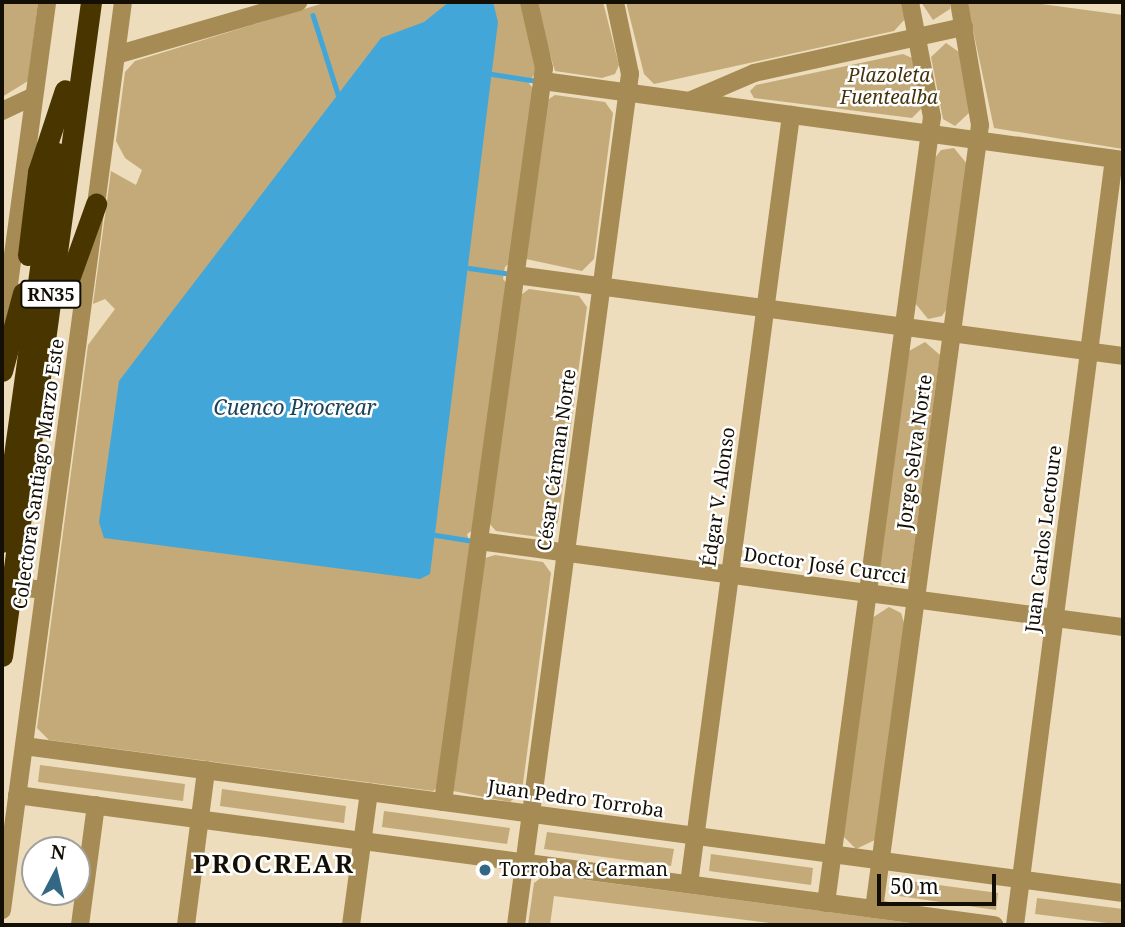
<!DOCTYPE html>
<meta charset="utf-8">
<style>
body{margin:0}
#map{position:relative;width:1125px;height:927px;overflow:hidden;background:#edddbd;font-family:"Noto Serif",serif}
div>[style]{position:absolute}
.green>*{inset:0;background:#c3aa78}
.water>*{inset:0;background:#42a6d9}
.stream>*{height:4.5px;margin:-2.25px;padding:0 2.25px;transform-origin:2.25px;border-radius:2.25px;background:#42a6d9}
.minor>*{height:18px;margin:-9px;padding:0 9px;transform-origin:9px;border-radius:9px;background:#a68c54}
.highway>*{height:21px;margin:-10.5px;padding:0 10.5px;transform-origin:10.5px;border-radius:10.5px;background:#493500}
.dots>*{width:19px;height:19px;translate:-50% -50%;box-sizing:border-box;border:4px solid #fff;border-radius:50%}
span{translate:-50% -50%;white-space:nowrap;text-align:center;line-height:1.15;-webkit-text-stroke:5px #fff;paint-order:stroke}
.shield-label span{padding:2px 5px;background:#fff;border:2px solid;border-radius:5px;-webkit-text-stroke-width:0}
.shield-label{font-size:18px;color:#140f05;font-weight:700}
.park-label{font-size:19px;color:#44330b;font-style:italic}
.street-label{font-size:19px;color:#140f05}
.poi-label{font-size:19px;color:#140f05}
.left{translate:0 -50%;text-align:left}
.water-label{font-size:21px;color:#1a4359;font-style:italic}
.district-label{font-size:26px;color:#140f05;font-weight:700;letter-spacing:2px}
.frame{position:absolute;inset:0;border:4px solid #140f05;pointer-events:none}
.north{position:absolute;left:21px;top:836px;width:70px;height:70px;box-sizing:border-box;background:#fff;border:2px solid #a19f9b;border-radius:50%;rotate:7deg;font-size:19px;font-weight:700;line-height:28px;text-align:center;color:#140f05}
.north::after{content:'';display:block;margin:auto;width:24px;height:32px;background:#336884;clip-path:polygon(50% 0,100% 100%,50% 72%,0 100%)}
.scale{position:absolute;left:877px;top:874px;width:119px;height:32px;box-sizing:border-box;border:4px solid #140f05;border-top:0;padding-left:9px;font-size:21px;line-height:24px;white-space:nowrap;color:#140f05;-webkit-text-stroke:5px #fff;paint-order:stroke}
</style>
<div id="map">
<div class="green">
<i style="clip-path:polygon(2px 2px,38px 2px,28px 81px,2px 97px)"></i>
<i style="clip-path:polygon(327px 2px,523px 2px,539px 66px,529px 83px,536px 93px,512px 261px,505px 267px,503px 279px,509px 286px,475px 529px,467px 534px,472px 553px,438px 787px,433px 791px,49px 740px,37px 728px,88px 345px,115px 309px,105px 299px,93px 304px,111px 171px,136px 185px,142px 170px,125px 158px,116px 141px,125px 72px,135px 61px)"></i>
<i style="clip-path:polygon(534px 2px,603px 2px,619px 65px,615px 74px,602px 78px,555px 71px)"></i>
<i style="clip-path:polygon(626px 2px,902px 2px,905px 19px,894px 31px,654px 84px,644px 74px)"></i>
<i style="clip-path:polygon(921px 2px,950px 2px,950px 9px,933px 20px)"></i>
<i style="clip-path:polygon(967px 2px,1027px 2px,1123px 15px,1123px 149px,994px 128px)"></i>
<i style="clip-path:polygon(946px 43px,959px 52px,970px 112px,955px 126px,943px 119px,931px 57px)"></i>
<i style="clip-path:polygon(903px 54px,912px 58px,923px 107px,912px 118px,754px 98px,750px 91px,756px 85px)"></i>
<i style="clip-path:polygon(555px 95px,605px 102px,613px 113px,594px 259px,582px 271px,526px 259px,546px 101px)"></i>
<i style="clip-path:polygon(954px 148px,967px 164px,948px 307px,942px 316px,928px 319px,915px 303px,934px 159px,941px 150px)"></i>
<i style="clip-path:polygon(529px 289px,579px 296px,587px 307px,558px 522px,546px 538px,496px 531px,487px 521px,518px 297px)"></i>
<i style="clip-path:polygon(925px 342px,940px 355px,910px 576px,892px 585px,879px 572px,909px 351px)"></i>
<i style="clip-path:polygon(495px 555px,543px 562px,551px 573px,522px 791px,510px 802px,453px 791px,485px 558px)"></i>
<i style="clip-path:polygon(889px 607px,901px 613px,905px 626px,875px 840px,856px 849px,843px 836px,872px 618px)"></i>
<i style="clip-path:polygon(40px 765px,185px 784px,183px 801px,38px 782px)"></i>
<i style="clip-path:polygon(222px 789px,346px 806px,344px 823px,220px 806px)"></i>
<i style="clip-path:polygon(384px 811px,510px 828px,507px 844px,382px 827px)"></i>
<i style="clip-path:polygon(547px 832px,674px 849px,671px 866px,544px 849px)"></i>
<i style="clip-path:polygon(711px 854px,813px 868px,811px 885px,709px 871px)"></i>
<i style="clip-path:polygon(545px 875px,548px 875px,926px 925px,786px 925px,554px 896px,550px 925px,528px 925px,534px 883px)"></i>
<i style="clip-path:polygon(894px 879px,998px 893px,996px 910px,892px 895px)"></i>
<i style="clip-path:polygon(1037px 898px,1123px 909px,1123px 925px,1035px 914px)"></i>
</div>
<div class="water">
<i style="clip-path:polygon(449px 2px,493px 2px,498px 22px,430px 574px,420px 579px,104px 538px,99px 522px,119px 381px,381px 38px,424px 22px)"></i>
</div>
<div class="stream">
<i style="left:313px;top:15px;width:83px;rotate:72.4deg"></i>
<i style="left:492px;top:74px;width:47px;rotate:8.7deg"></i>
<i style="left:469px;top:268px;width:42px;rotate:8.1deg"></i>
<i style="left:436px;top:535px;width:39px;rotate:9deg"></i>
</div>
<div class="minor">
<i style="left:116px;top:55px;width:190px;rotate:-16.2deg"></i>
<i style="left:543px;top:81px;width:585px;rotate:7.76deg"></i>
<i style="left:689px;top:101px;width:71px;rotate:-23.3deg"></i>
<i style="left:754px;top:73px;width:215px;rotate:-12.4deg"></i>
<i style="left:2px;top:111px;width:35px;rotate:-25deg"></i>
<i style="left:516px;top:275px;width:612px;rotate:7.6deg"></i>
<i style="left:2px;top:336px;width:337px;rotate:-82.3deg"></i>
<i style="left:479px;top:541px;width:650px;rotate:7.61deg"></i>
<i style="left:2px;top:585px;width:42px;rotate:6.8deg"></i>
<i style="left:24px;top:746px;width:1109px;rotate:7.62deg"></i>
<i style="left:17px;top:795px;width:986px;rotate:7.58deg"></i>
<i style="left:443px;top:802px;width:741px;rotate:-82.17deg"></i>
<i style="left:544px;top:68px;width:68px;rotate:-102.8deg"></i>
<i style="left:689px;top:884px;width:776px;rotate:-82.44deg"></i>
<i style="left:826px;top:903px;width:793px;rotate:-82.32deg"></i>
<i style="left:932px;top:117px;width:117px;rotate:-100.8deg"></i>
<i style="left:874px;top:909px;width:791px;rotate:-82.3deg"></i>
<i style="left:980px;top:125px;width:125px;rotate:-99.7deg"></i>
<i style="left:2px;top:910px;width:916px;rotate:-82.41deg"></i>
<i style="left:80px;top:925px;width:121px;rotate:-82.4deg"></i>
<i style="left:186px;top:925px;width:156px;rotate:-82.6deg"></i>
<i style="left:351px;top:925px;width:134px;rotate:-82.3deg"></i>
<i style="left:516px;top:925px;width:859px;rotate:-82.37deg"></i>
<i style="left:630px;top:74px;width:74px;rotate:-101.8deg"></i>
<i style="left:1015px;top:925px;width:772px;rotate:-82.64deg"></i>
</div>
<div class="highway">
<i style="left:28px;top:255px;width:84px;rotate:-83.1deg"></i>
<i style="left:38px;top:172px;width:86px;rotate:-71.8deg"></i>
<i style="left:64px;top:293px;width:95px;rotate:-70.2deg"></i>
<i style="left:2px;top:371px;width:81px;rotate:-74.9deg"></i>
<i style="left:2px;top:542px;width:393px;rotate:-82.1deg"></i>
<i style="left:2px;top:656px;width:660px;rotate:-82.25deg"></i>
</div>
<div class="dots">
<i style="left:485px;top:870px;background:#336884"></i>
</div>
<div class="shield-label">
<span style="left:51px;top:294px">RN35</span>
</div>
<div class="park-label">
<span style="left:889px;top:87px">Plazoleta<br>Fuentealba</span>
</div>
<div class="street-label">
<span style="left:915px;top:452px;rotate:-82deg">Jorge Selva Norte</span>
<span style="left:557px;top:460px;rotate:-82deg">César Cárman Norte</span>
<span style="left:39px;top:474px;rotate:-82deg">Colectora Santiago Marzo Este</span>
<span style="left:719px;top:497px;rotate:-82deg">Édgar V. Alonso</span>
<span style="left:1044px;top:539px;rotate:-83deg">Juan Carlos Lectoure</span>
<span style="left:825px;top:566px;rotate:8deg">Doctor José Curcci</span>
<span style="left:576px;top:799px;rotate:8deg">Juan Pedro Torroba</span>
</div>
<div class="poi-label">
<span class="left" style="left:499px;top:870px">Torroba &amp; Carman</span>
</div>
<div class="water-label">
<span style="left:295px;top:407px">Cuenco Procrear</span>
</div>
<div class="district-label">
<span style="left:274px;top:864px">PROCREAR</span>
</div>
<div class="frame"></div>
<div class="north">N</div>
<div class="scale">50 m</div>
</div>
